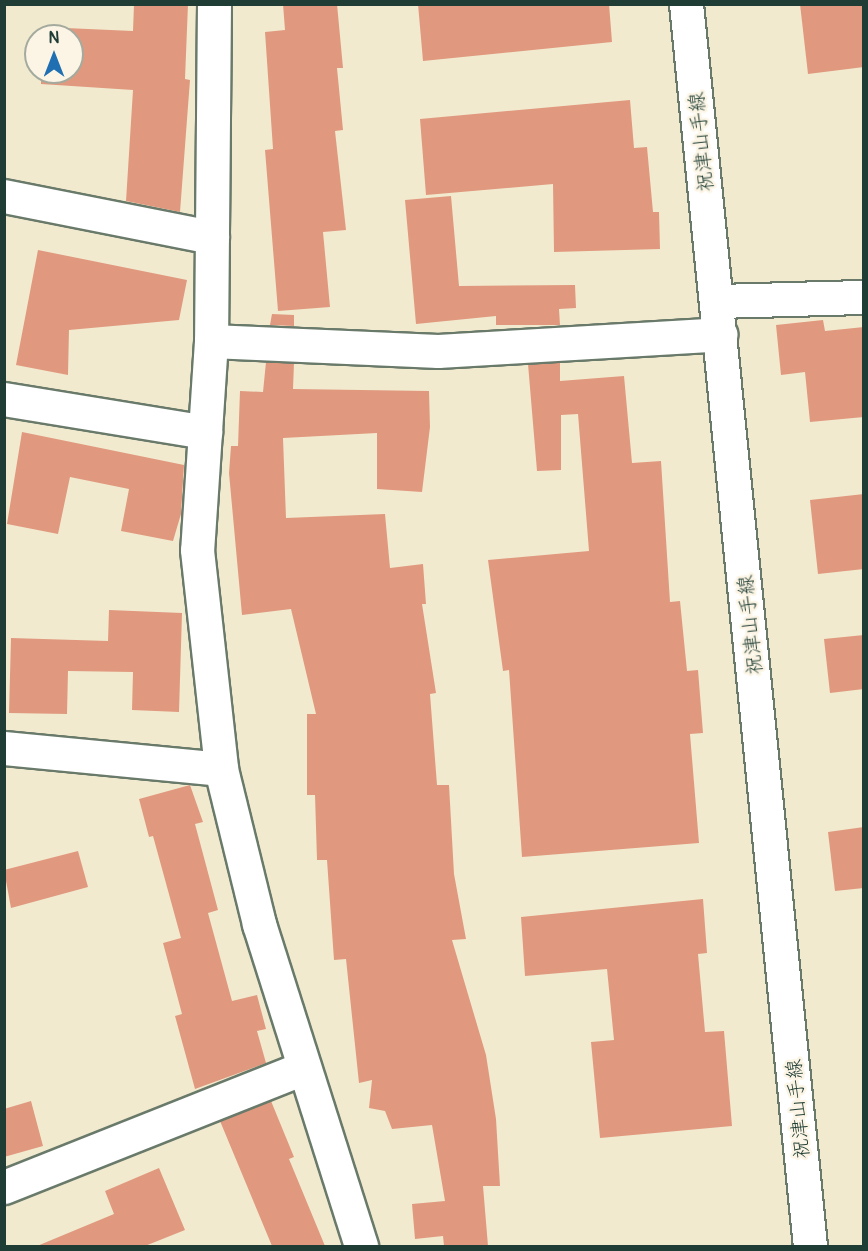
<!DOCTYPE html>
<meta charset="utf-8">
<style>
body{margin:0}
#map{position:relative;width:868px;height:1251px;overflow:hidden;background:#f2eacf;font-family:Pangolin,"Klee One",sans-serif}
div>[style]{position:absolute}
.building>*{inset:0;background:#e0997e}
.roads{filter:drop-shadow(2px 0 #697a6a) drop-shadow(-2px 0 #697a6a) drop-shadow(0 2px #697a6a) drop-shadow(0 -2px #697a6a)}
.minor>*{height:33px;margin:-16.5px;padding:0 16.5px;transform-origin:16.5px;border-radius:16.5px;background:#fff}
span{translate:-50% -50%;white-space:nowrap;text-align:center;line-height:1.15;-webkit-text-stroke:5px #fcf5e5;paint-order:stroke}
.street-label{font-size:20px;color:#1f3d34}
.frame{position:absolute;inset:0;border:6px solid #1f3d34;pointer-events:none}
.north{position:absolute;left:24px;top:24px;width:60px;height:60px;box-sizing:border-box;background:#fcf5e5;border:2px solid #a4ab9e;border-radius:50%;rotate:0deg;font-size:16px;font-weight:700;line-height:24px;text-align:center;color:#1f3d34}
.north::after{content:'';display:block;margin:auto;width:21px;height:27px;background:#1f6fb2;clip-path:polygon(50% 0,100% 100%,50% 72%,0 100%)}
</style>
<div id="map">
<div class="building">
<i style="clip-path:polygon(134px 4px,188px 4px,185px 79px,190px 80px,180px 212px,126px 201px,133px 90px,41px 84px,41px 72px,72px 72px,72px 36px,43px 36px,43px 27px,133px 31px)"></i>
<i style="clip-path:polygon(283px 4px,337px 4px,343px 68px,337px 68px,343px 130px,335px 131px,346px 230px,323px 232px,330px 307px,278px 311px,265px 150px,273px 149px,265px 32px,285px 30px)"></i>
<i style="clip-path:polygon(418px 4px,609px 4px,612px 42px,423px 61px)"></i>
<i style="clip-path:polygon(800px 4px,864px 4px,864px 67px,808px 74px)"></i>
<i style="clip-path:polygon(630px 100px,634px 148px,647px 147px,653px 212px,659px 212px,660px 249px,554px 252px,553px 184px,426px 195px,420px 119px)"></i>
<i style="clip-path:polygon(451px 196px,459px 286px,575px 285px,576px 308px,559px 309px,560px 325px,496px 325px,496px 316px,416px 324px,405px 200px)"></i>
<i style="clip-path:polygon(38px 250px,187px 280px,179px 320px,69px 330px,68px 375px,16px 365px)"></i>
<i style="clip-path:polygon(272px 314px,294px 315px,294px 326px,270px 325px)"></i>
<i style="clip-path:polygon(823px 320px,825px 331px,864px 327px,864px 417px,810px 422px,805px 372px,781px 375px,776px 325px)"></i>
<i style="clip-path:polygon(266px 362px,294px 363px,293px 389px,429px 391px,430px 427px,422px 492px,377px 489px,377px 433px,283px 438px,286px 518px,385px 514px,390px 568px,423px 564px,426px 604px,422px 604px,436px 693px,430px 694px,437px 785px,449px 785px,454px 874px,466px 939px,452px 940px,486px 1055px,496px 1119px,500px 1186px,483px 1186px,488px 1246px,444px 1246px,443px 1236px,415px 1239px,412px 1204px,445px 1201px,432px 1125px,392px 1129px,385px 1111px,369px 1108px,372px 1080px,359px 1083px,346px 959px,334px 960px,327px 860px,317px 860px,315px 795px,307px 795px,307px 714px,316px 714px,291px 609px,242px 615px,229px 473px,231px 446px,238px 446px,240px 391px,263px 392px)"></i>
<i style="clip-path:polygon(560px 362px,560px 381px,624px 376px,632px 463px,661px 461px,670px 602px,680px 601px,687px 671px,698px 670px,703px 733px,690px 734px,699px 843px,522px 857px,509px 670px,503px 671px,488px 560px,589px 551px,578px 414px,561px 415px,561px 470px,537px 471px,528px 364px)"></i>
<i style="clip-path:polygon(22px 432px,184px 465px,181px 514px,173px 541px,121px 531px,129px 489px,70px 477px,58px 534px,7px 524px)"></i>
<i style="clip-path:polygon(864px 494px,864px 569px,818px 574px,810px 500px)"></i>
<i style="clip-path:polygon(109px 610px,182px 613px,179px 712px,132px 710px,133px 672px,68px 671px,67px 714px,9px 713px,11px 638px,108px 641px)"></i>
<i style="clip-path:polygon(864px 635px,864px 689px,830px 693px,824px 639px)"></i>
<i style="clip-path:polygon(190px 785px,203px 822px,195px 824px,218px 910px,208px 913px,232px 1001px,257px 995px,266px 1029px,257px 1031px,266px 1063px,195px 1089px,175px 1016px,182px 1014px,163px 943px,181px 938px,153px 836px,149px 837px,139px 799px)"></i>
<i style="clip-path:polygon(864px 827px,864px 888px,835px 891px,828px 832px)"></i>
<i style="clip-path:polygon(78px 851px,88px 887px,11px 908px,4px 870px)"></i>
<i style="clip-path:polygon(703px 899px,707px 953px,698px 954px,705px 1032px,724px 1031px,732px 1126px,600px 1138px,591px 1042px,614px 1040px,607px 969px,525px 976px,521px 917px)"></i>
<i style="clip-path:polygon(31px 1101px,43px 1146px,4px 1157px,4px 1109px)"></i>
<i style="clip-path:polygon(271px 1101px,294px 1157px,289px 1159px,325px 1246px,272px 1246px,220px 1121px)"></i>
<i style="clip-path:polygon(159px 1168px,185px 1230px,145px 1246px,37px 1246px,114px 1214px,105px 1191px)"></i>
</div>
<div class="roads">
<div class="minor">
<i style="left:214px;top:4px;width:337px;rotate:90.5deg"></i>
<i style="left:211px;top:341px;width:209px;rotate:93.8deg"></i>
<i style="left:197px;top:550px;width:220px;rotate:83.7deg"></i>
<i style="left:221px;top:769px;width:160px;rotate:76.2deg"></i>
<i style="left:259px;top:924px;width:338px;rotate:72.4deg"></i>
<i style="left:686px;top:4px;width:1248px;rotate:84.3deg"></i>
<i style="left:4px;top:196px;width:212px;rotate:11.2deg"></i>
<i style="left:718px;top:301px;width:146px;rotate:-1.6deg"></i>
<i style="left:211px;top:341px;width:227px;rotate:2.5deg"></i>
<i style="left:438px;top:351px;width:283px;rotate:-3.4deg"></i>
<i style="left:4px;top:399px;width:204px;rotate:9.3deg"></i>
<i style="left:4px;top:748px;width:218px;rotate:5.5deg"></i>
<i style="left:4px;top:1187px;width:322px;rotate:-21.7deg"></i>
</div>
</div>
<div class="street-label">
<span style="left:701px;top:142px;rotate:-96deg">祝津山手線</span>
<span style="left:750px;top:625px;rotate:-96deg">祝津山手線</span>
<span style="left:798px;top:1109px;rotate:-95deg">祝津山手線</span>
</div>
<div class="frame"></div>
<div class="north">N</div>
</div>
